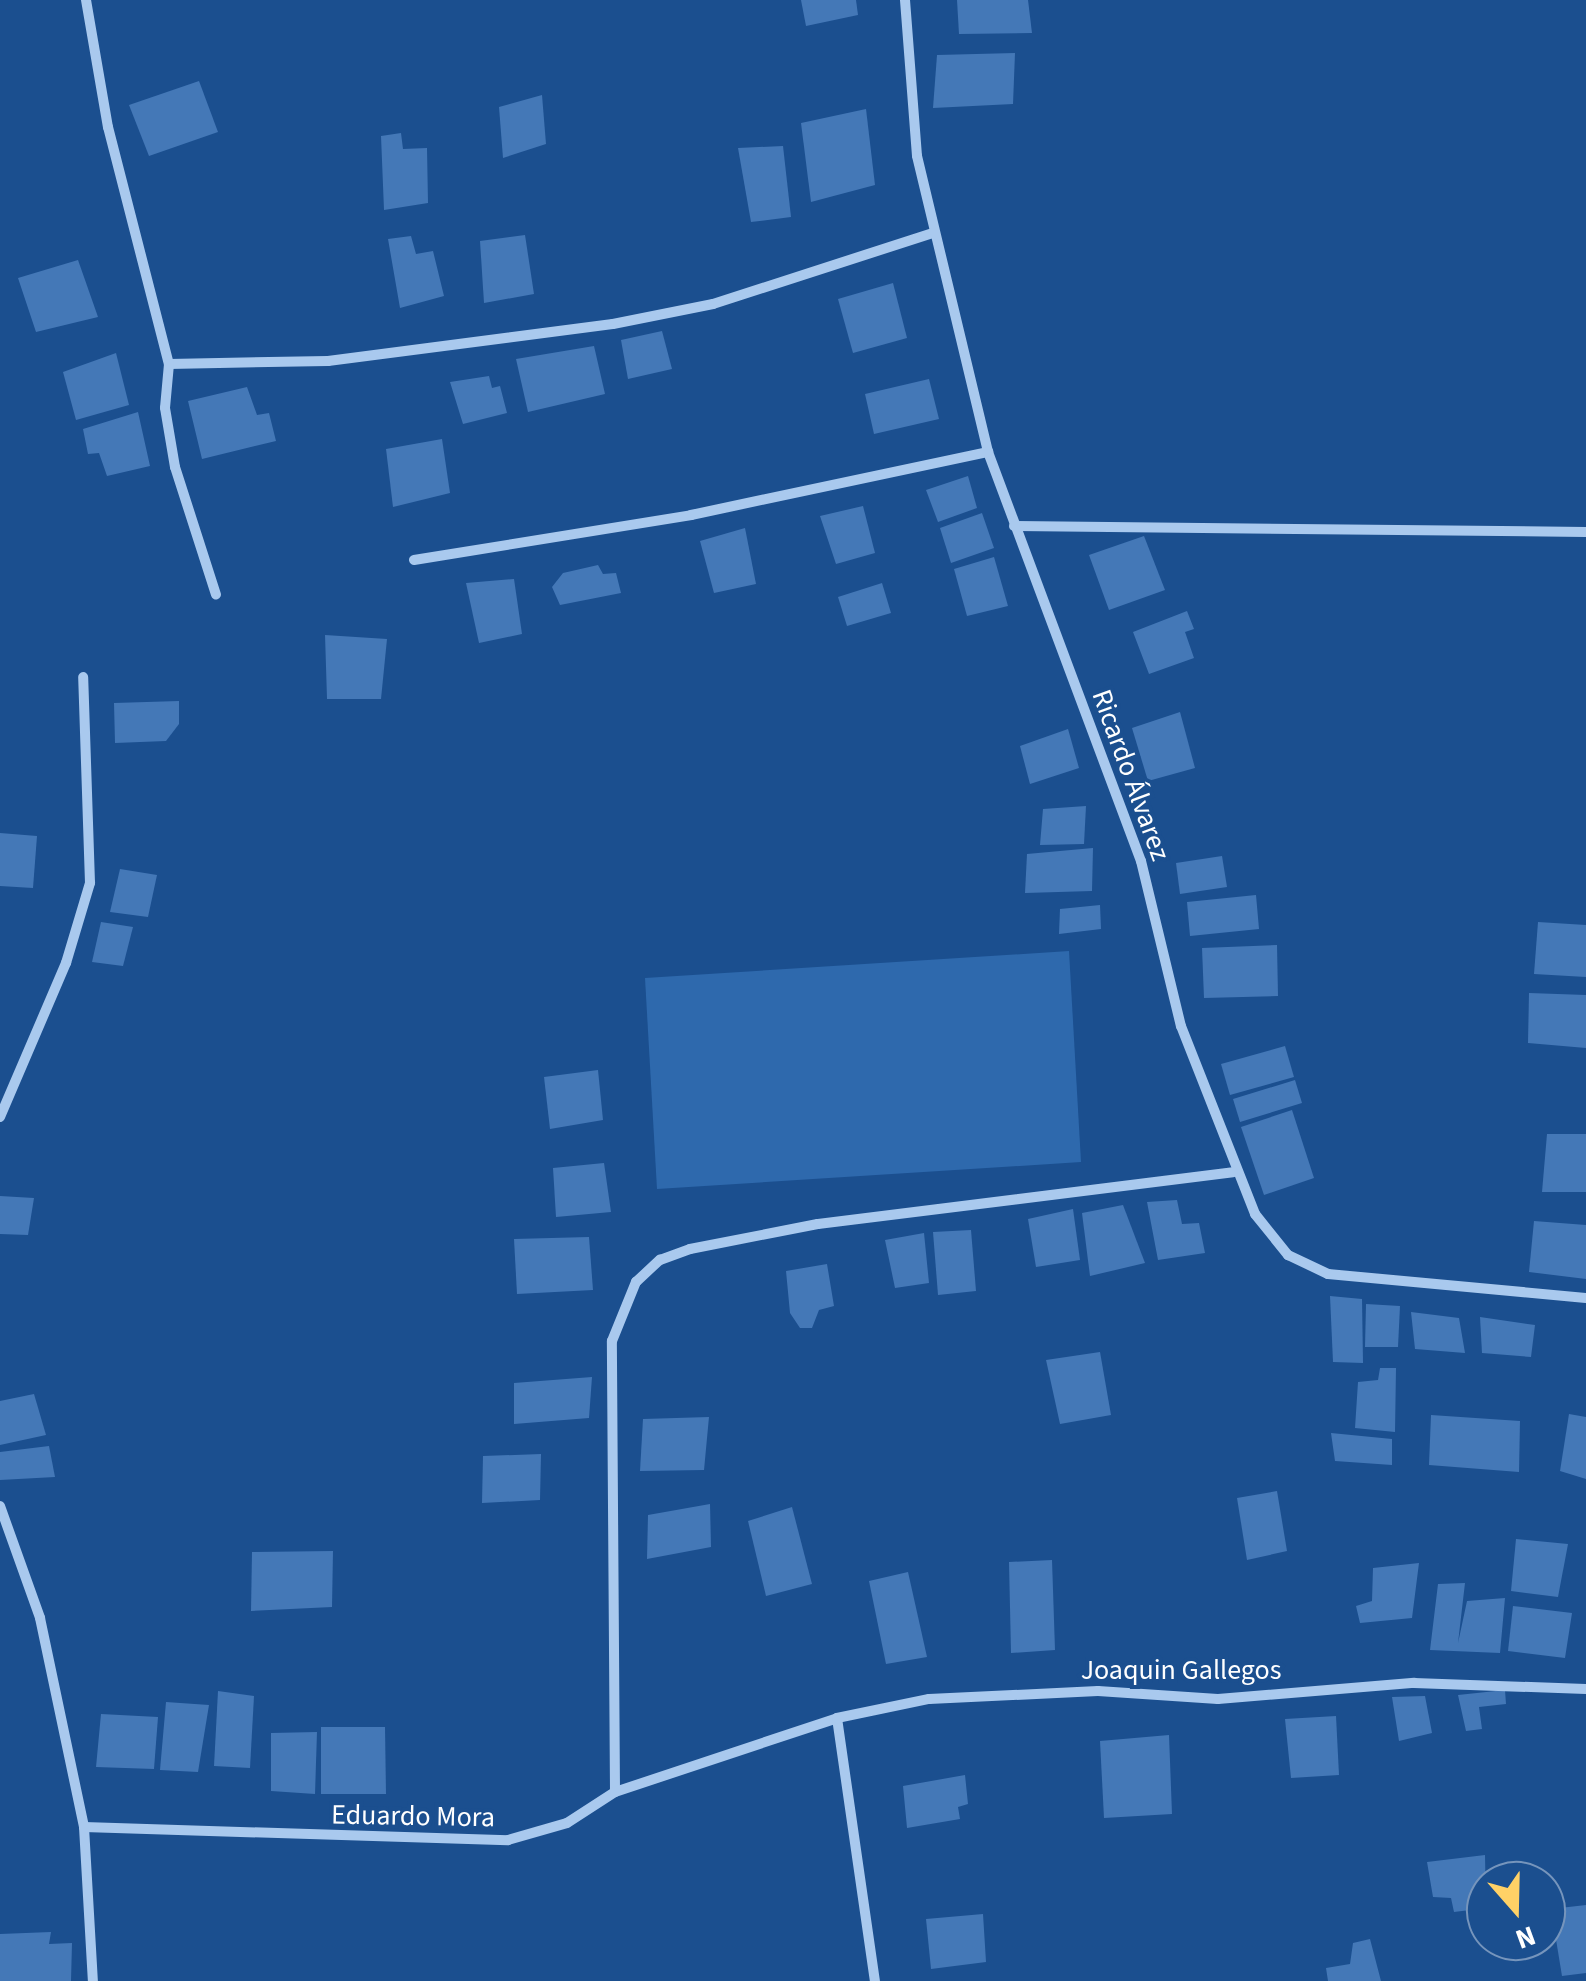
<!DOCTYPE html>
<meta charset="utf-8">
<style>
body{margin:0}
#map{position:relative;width:1586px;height:1981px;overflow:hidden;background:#1b4f8f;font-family:"Source Sans 3",sans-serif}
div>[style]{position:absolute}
.green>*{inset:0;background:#2e69ad}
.building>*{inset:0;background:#4478b7}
.minor>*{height:10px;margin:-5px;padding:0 5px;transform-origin:5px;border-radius:5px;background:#a9c9ee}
span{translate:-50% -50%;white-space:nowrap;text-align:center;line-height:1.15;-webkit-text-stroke:8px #1b4f8f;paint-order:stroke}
.street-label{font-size:28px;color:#fff}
.north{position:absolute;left:1466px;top:1861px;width:100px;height:100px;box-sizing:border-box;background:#1b4f8f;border:2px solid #7695bc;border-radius:50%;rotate:160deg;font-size:28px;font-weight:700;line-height:40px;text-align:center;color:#fff}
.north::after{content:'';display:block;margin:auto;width:35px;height:45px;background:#ffd166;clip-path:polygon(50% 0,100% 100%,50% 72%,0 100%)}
</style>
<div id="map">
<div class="green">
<i style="clip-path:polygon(1069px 951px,1081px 1162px,657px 1189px,645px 978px)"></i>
</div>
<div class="building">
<i style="clip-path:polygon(801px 0,856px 0,858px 15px,806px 26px)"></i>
<i style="clip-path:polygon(957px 0,1028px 0,1032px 33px,959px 34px)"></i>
<i style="clip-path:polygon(1015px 53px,1013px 104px,933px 108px,937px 55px)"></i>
<i style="clip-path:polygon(199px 81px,218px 132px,149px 156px,129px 105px)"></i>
<i style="clip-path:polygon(542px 95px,546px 144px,503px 158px,499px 107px)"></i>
<i style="clip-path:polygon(866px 109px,875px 185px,811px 202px,801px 123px)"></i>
<i style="clip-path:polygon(401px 133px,403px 149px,427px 148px,428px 203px,384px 210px,381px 136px)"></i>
<i style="clip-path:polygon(783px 146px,791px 217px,751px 222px,738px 148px)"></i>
<i style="clip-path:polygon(525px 235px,534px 294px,484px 303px,480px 241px)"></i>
<i style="clip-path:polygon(411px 236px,416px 254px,433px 251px,444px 296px,400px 308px,388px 239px)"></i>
<i style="clip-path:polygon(78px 260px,98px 317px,36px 332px,18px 278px)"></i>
<i style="clip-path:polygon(893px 283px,907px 338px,853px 353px,838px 299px)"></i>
<i style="clip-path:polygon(662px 331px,672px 369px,628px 379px,621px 340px)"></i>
<i style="clip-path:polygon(594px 346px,605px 394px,528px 412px,516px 359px)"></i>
<i style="clip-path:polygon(116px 353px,129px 405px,76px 420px,63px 372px)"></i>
<i style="clip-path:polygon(489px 376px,492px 388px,500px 386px,507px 413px,463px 424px,450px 382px)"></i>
<i style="clip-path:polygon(929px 379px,939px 419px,874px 434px,865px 394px)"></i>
<i style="clip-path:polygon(247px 387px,257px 415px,269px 413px,276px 441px,202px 459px,188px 401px)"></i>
<i style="clip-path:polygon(138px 412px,150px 466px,107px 476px,99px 453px,88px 454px,83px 429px)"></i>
<i style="clip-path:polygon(442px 439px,450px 493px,393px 507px,386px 449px)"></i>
<i style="clip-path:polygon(968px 476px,977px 508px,938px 522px,926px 490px)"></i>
<i style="clip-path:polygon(863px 506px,875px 553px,836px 564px,820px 516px)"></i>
<i style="clip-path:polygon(982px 513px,994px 548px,951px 563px,940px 528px)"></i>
<i style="clip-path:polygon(745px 528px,756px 584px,714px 593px,700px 541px)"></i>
<i style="clip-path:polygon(1144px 536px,1165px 590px,1109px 610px,1089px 555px)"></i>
<i style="clip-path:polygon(994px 557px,1008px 606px,967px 616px,954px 569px)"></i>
<i style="clip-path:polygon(598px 565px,603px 574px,616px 573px,621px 593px,560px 605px,552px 587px,563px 573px)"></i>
<i style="clip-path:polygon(514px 579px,522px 634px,479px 643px,466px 583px)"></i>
<i style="clip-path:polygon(882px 583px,891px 613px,847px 626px,838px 597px)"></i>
<i style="clip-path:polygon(1187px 611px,1194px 629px,1185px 632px,1194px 658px,1149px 674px,1133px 632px)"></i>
<i style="clip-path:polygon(325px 635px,387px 639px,381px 699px,327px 699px)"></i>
<i style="clip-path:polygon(179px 701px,179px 724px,166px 741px,115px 743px,114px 703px)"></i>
<i style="clip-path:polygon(1180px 712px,1195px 768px,1148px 781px,1132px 728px)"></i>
<i style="clip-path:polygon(1068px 729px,1079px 768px,1030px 784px,1020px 746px)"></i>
<i style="clip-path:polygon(1086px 806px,1084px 844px,1040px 845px,1043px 809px)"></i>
<i style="clip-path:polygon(0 833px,37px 836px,33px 888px,0 886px)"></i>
<i style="clip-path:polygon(1093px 848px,1092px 891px,1025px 893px,1027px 854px)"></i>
<i style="clip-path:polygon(1222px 856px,1227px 887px,1180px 894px,1176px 863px)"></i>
<i style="clip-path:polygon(120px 869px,157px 875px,148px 917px,110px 912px)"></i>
<i style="clip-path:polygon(1256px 895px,1259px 929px,1190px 936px,1187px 902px)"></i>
<i style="clip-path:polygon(1100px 905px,1101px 929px,1059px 934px,1060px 909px)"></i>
<i style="clip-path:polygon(101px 922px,133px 927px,123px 966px,92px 962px)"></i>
<i style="clip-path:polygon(1538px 922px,1586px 925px,1586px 977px,1534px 974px)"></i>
<i style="clip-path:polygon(1277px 945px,1278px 996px,1204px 998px,1202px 948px)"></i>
<i style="clip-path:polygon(1529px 993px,1586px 995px,1586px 1048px,1528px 1043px)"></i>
<i style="clip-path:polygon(1285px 1046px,1294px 1077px,1230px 1095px,1221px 1064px)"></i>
<i style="clip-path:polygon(598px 1070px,603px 1120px,550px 1129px,544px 1077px)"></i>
<i style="clip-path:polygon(1295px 1080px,1302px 1103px,1240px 1122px,1233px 1099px)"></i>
<i style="clip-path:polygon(1292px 1110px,1314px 1178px,1264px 1195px,1241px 1127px)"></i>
<i style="clip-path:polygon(1547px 1134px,1586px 1134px,1586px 1192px,1542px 1192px)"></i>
<i style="clip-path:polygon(604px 1163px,611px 1212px,556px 1217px,553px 1168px)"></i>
<i style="clip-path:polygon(0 1196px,34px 1198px,28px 1235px,0 1234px)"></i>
<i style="clip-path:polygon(1177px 1200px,1182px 1224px,1199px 1223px,1205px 1253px,1158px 1260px,1147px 1202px)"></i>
<i style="clip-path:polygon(1123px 1205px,1145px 1263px,1090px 1276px,1082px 1213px)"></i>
<i style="clip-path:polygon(1073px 1209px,1080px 1260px,1036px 1267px,1028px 1219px)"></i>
<i style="clip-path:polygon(1534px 1221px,1586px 1225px,1586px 1279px,1529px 1272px)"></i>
<i style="clip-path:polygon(971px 1230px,976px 1291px,938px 1295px,933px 1232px)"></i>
<i style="clip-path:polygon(924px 1233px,929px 1283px,895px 1288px,885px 1240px)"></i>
<i style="clip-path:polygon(589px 1237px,593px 1290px,517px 1294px,514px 1239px)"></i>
<i style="clip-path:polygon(827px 1264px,834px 1306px,819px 1310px,812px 1328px,800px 1328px,790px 1313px,786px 1271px)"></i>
<i style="clip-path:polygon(1330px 1296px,1362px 1299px,1363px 1363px,1333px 1362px)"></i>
<i style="clip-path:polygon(1366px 1304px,1400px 1306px,1398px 1347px,1365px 1347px)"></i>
<i style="clip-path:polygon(1411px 1312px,1459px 1318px,1465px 1353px,1415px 1349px)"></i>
<i style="clip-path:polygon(1480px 1317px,1535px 1325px,1531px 1357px,1482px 1353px)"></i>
<i style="clip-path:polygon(1100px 1352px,1111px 1415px,1060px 1424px,1046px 1360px)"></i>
<i style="clip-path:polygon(1380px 1368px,1396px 1368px,1395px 1432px,1355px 1428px,1358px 1382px,1378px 1380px)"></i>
<i style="clip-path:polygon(592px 1377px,589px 1418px,514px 1424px,514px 1383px)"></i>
<i style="clip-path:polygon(34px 1394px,46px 1435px,0 1445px,0 1401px)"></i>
<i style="clip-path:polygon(1569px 1414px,1586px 1417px,1586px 1479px,1560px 1471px)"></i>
<i style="clip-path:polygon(1431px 1415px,1520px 1421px,1519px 1472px,1429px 1465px)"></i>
<i style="clip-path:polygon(709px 1417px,704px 1470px,640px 1471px,643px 1419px)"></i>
<i style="clip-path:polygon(1331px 1433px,1392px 1439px,1392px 1465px,1335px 1461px)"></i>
<i style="clip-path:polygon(49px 1446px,55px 1477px,0 1480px,0 1452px)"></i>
<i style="clip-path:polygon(541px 1454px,540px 1500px,482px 1503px,483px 1456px)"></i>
<i style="clip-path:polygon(1277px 1491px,1287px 1551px,1247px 1560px,1237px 1498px)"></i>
<i style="clip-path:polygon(710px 1504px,711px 1547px,647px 1559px,648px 1515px)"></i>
<i style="clip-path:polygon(792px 1507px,812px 1584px,766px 1596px,748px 1521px)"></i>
<i style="clip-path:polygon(1516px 1539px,1568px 1544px,1558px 1597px,1511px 1591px)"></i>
<i style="clip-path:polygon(333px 1551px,332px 1607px,251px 1611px,252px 1552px)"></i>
<i style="clip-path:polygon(1052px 1560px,1055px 1650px,1011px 1653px,1009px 1562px)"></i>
<i style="clip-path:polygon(1419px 1563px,1412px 1618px,1360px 1623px,1356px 1606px,1372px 1601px,1373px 1568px)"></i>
<i style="clip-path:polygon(908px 1572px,927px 1657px,886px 1664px,869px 1581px)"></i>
<i style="clip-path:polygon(1465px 1583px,1458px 1643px,1467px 1601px,1505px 1598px,1500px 1653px,1430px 1650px,1438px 1584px)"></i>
<i style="clip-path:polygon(1513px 1606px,1572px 1613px,1565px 1658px,1508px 1651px)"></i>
<i style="clip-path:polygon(1505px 1690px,1506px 1704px,1479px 1707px,1482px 1729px,1466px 1731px,1458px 1695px)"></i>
<i style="clip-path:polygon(218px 1691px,254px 1696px,250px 1768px,214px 1766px)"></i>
<i style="clip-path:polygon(1425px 1696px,1432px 1733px,1399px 1741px,1392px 1697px)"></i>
<i style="clip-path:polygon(166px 1702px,209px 1705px,198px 1772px,160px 1770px)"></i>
<i style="clip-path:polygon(101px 1714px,158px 1717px,154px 1769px,96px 1767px)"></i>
<i style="clip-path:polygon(1336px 1716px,1339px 1775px,1291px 1778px,1285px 1719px)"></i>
<i style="clip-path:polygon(321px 1727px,385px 1727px,386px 1794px,321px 1794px)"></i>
<i style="clip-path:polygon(317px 1732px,315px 1794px,271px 1791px,271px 1733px)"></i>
<i style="clip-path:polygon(1169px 1735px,1172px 1814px,1104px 1818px,1100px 1741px)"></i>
<i style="clip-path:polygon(965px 1775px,968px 1804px,958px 1807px,960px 1819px,907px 1828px,903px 1786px)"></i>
<i style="clip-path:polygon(1485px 1855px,1486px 1908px,1454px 1912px,1451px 1898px,1433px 1897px,1427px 1862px)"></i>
<i style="clip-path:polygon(1586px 1905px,1586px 1973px,1562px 1976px,1551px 1909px)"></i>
<i style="clip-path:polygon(983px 1914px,986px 1962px,931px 1969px,926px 1919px)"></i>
<i style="clip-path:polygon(51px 1932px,49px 1944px,72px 1943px,71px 1981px,0 1981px,0 1934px)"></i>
<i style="clip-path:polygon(1370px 1939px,1381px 1981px,1328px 1981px,1326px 1968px,1350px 1964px,1353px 1943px)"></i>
</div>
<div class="minor">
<i style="left:86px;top:0;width:129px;rotate:80.2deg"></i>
<i style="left:108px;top:127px;width:245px;rotate:75.6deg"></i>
<i style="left:169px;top:364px;width:159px;rotate:-1.1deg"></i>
<i style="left:328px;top:361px;width:287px;rotate:-7.4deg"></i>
<i style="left:613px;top:324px;width:102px;rotate:-11.3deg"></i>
<i style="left:713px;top:304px;width:231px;rotate:-17.9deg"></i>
<i style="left:905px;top:0;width:156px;rotate:85.6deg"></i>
<i style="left:917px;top:156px;width:304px;rotate:76.5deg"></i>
<i style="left:988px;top:452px;width:437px;rotate:69.5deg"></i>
<i style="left:1141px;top:861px;width:170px;rotate:76.4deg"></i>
<i style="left:1181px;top:1026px;width:202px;rotate:68.5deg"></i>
<i style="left:1255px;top:1214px;width:53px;rotate:51.2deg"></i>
<i style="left:1288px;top:1255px;width:44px;rotate:25.4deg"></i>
<i style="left:1328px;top:1274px;width:259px;rotate:5.3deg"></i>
<i style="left:169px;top:364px;width:44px;rotate:95.2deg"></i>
<i style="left:165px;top:408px;width:60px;rotate:80.4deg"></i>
<i style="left:175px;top:467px;width:134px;rotate:72.2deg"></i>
<i style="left:1014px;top:526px;width:572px;rotate:0.6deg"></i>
<i style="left:414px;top:560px;width:281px;rotate:-9.2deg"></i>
<i style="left:691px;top:515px;width:304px;rotate:-12deg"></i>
<i style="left:0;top:1117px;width:168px;rotate:-66.8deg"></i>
<i style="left:66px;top:963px;width:84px;rotate:-73.3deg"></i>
<i style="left:90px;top:883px;width:206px;rotate:-91.9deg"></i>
<i style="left:0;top:1506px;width:119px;rotate:70.3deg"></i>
<i style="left:40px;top:1618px;width:214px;rotate:78.1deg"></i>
<i style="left:84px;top:1827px;width:154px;rotate:86.7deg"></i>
<i style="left:837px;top:1718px;width:266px;rotate:81.8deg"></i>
<i style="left:615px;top:1792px;width:451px;rotate:-90.4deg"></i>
<i style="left:612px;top:1341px;width:64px;rotate:-67.9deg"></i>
<i style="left:636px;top:1282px;width:33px;rotate:-43deg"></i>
<i style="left:660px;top:1260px;width:32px;rotate:-20deg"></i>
<i style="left:690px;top:1249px;width:130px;rotate:-11.1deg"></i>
<i style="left:818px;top:1224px;width:418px;rotate:-7.1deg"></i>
<i style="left:84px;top:1827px;width:424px;rotate:1.8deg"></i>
<i style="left:508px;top:1840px;width:61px;rotate:-16.1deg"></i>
<i style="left:567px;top:1823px;width:57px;rotate:-32.9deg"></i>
<i style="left:615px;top:1792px;width:234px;rotate:-18.4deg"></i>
<i style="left:837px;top:1718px;width:94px;rotate:-11.7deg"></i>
<i style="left:929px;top:1699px;width:169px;rotate:-2.7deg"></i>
<i style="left:1098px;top:1691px;width:120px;rotate:3.8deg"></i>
<i style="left:1218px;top:1699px;width:197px;rotate:-4.7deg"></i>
<i style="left:1414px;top:1683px;width:172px;rotate:2deg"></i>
</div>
<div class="street-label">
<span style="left:1131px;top:775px;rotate:70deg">Ricardo Álvarez</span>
<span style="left:1181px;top:1670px">Joaquin Gallegos</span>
<span style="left:413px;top:1816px;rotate:1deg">Eduardo Mora</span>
</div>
<div class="north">N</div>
</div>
